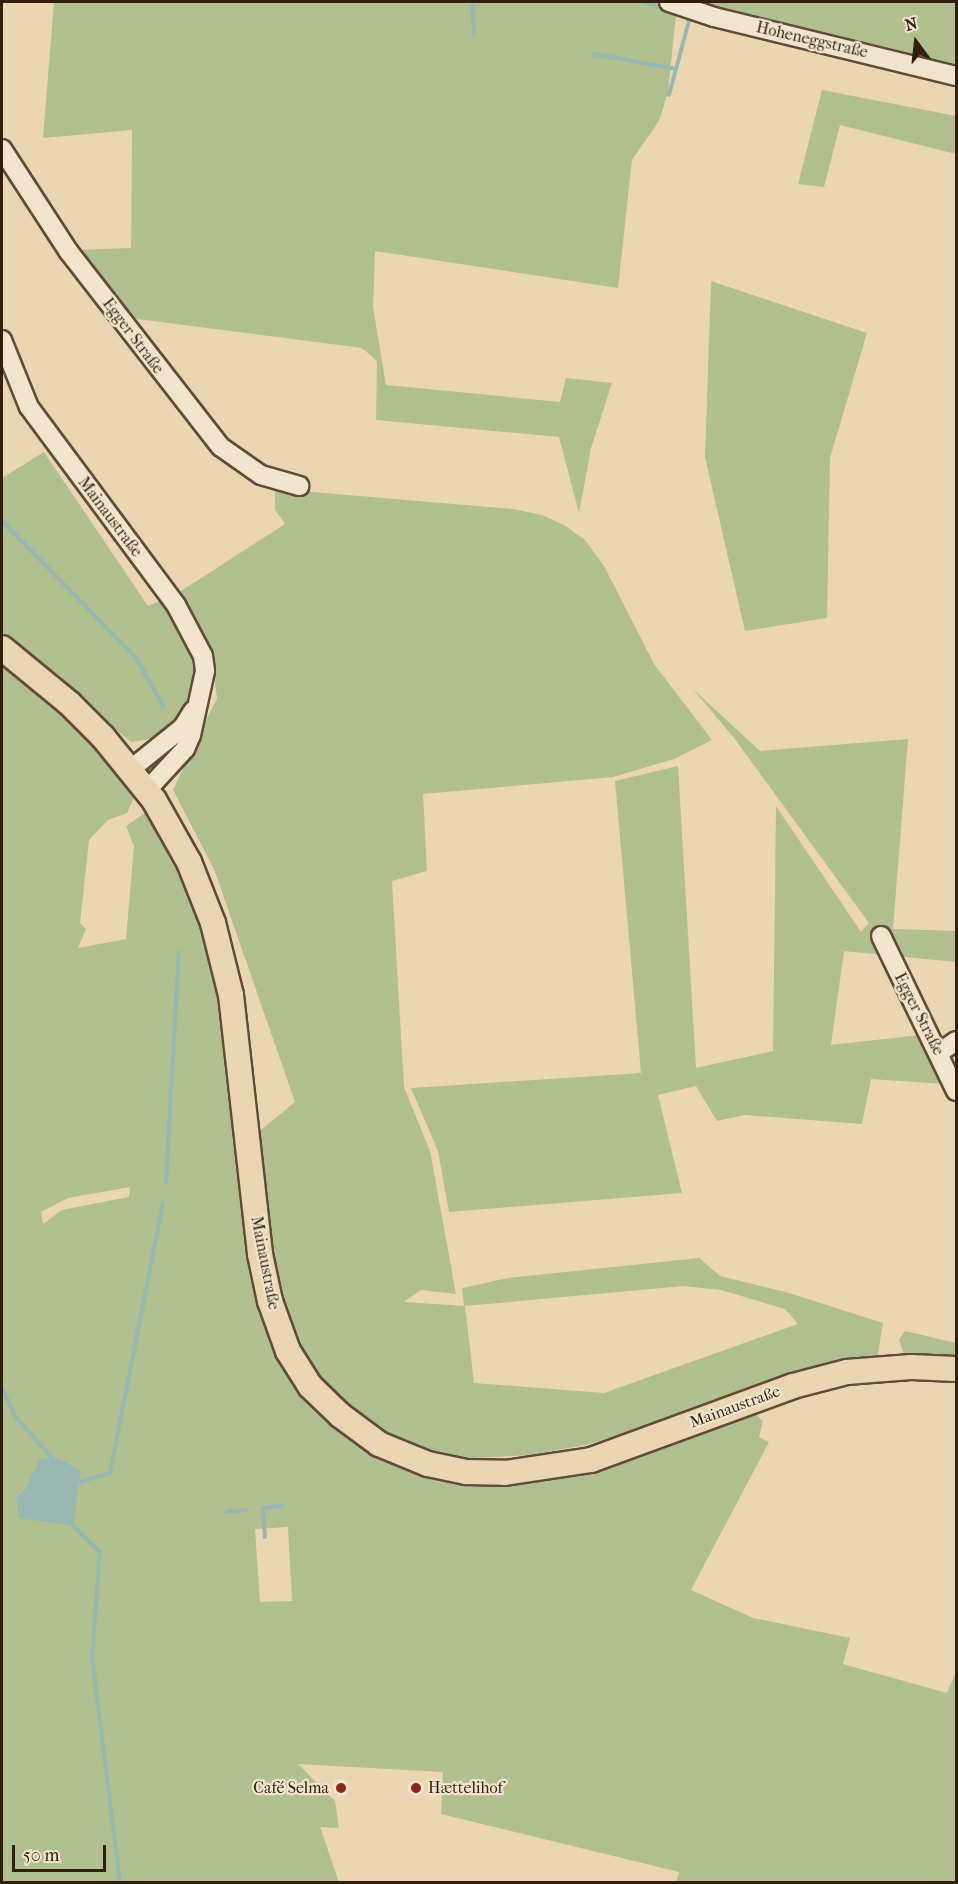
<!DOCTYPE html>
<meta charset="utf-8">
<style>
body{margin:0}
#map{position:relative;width:958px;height:1884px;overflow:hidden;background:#ead7b2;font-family:"IM FELL French Canon",serif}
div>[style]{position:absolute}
.green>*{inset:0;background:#b2bf8f}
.water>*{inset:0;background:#98b8b1}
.stream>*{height:4px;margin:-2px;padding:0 2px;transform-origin:2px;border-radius:2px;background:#98b8b1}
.roads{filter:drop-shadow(2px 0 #5f4c36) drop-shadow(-2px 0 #5f4c36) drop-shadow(0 2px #5f4c36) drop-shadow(0 -2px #5f4c36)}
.minor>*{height:18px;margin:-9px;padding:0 9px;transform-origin:9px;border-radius:9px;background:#f1e5cd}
.major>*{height:24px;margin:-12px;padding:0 12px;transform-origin:12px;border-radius:12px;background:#ead7b2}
.dots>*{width:16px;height:16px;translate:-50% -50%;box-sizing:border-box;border:3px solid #f1e5cd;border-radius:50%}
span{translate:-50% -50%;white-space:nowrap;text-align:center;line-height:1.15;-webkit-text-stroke:4.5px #f1e5cd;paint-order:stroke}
.street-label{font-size:16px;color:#311e0d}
.poi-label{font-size:16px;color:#311e0d}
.right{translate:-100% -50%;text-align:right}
.left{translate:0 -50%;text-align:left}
.frame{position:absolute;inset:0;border:3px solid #311e0d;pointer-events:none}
.north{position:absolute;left:886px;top:12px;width:60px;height:60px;-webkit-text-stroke:4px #f1e5cd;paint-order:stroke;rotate:345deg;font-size:16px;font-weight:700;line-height:24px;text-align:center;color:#311e0d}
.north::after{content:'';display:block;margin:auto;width:21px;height:27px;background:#311e0d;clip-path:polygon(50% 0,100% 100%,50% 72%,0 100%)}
.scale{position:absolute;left:12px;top:1845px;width:94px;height:27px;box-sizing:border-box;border:3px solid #311e0d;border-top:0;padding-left:8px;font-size:18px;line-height:21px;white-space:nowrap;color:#311e0d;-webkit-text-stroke:4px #f1e5cd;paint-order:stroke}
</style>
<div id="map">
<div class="green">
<i style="clip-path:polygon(54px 2px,956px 2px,956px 76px,677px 5px,668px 92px,659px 121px,632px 160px,618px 288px,375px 251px,373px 307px,386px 385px,560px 402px,566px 378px,612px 383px,591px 448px,579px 513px,559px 437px,376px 420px,377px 361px,362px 348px,129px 318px,77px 250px,131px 248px,132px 130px,43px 138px)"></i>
<i style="clip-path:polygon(822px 90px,956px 116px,956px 154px,840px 125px,824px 187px,798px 184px)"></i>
<i style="clip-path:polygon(711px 281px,867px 333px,830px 458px,827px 618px,745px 631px,705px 457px)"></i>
<i style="clip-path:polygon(44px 452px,148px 606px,164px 599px,192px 652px,200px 677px,183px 719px,157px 738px,131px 742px,2px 635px,2px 478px)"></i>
<i style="clip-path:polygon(evenodd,275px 484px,300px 491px,513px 509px,542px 515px,564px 525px,585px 540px,604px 566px,654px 664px,712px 740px,674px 759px,613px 777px,423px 794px,427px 871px,392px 881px,404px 1087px,430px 1151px,456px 1294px,421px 1290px,404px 1302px,464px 1306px,462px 1288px,508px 1278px,699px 1258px,720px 1276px,786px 1292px,883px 1323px,877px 1359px,586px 1445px,529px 1455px,456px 1459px,406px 1443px,352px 1413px,317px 1372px,286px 1319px,278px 1316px,320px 1405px,478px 1479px,751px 1411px,763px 1421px,759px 1437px,769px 1442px,691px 1590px,753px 1618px,850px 1638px,843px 1664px,947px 1693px,956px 1671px,956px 1882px,676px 1882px,679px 1872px,441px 1814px,443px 1772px,298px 1764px,335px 1801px,339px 1828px,320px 1827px,339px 1882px,2px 1882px,2px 658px,106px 755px,136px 793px,127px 813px,108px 820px,89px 840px,80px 923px,86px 929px,78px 948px,126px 939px,134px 846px,126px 826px,156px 805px,195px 874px,255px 1135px,295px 1102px,214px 869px,173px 790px,217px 698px,211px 652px,181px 591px,285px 524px,275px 510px,275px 484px,130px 1187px,129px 1197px,62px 1210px,43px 1224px,41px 1212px,68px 1198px,130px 1187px,275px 484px,684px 1286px,721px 1290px,785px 1309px,798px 1324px,604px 1393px,474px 1383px,465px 1306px,684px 1286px,275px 484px,58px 1457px,81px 1471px,16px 1497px,25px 1489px,41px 1459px,58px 1457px,275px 484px,288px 1527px,292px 1601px,260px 1602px,255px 1529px,288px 1527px)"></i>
<i style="clip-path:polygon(693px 689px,760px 751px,908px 739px,893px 929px,956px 931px,956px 962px,844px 951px,831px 1045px,920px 1035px,944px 1084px,871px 1079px,862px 1124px,745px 1115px,717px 1121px,696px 1086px,658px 1095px,682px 1193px,449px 1212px,438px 1151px,411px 1088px,641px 1073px,615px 781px,678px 766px,696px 1068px,773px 1051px,776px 806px,861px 932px,869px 923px,734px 738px)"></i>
<i style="clip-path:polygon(905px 1331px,956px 1343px,956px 1361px,904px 1355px,899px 1340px)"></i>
</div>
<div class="water">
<i style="clip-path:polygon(58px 1457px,81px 1471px,73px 1526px,19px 1518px,16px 1497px,25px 1489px,40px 1459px)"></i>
</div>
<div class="stream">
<i style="left:472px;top:2px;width:31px;rotate:86deg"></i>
<i style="left:644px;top:2px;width:23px;rotate:18deg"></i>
<i style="left:593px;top:54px;width:84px;rotate:10.2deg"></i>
<i style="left:669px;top:95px;width:81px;rotate:-74.9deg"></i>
<i style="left:2px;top:521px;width:192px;rotate:45.6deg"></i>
<i style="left:136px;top:658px;width:56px;rotate:60.3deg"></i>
<i style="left:166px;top:1182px;width:230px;rotate:-86.8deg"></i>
<i style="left:2px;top:1388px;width:31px;rotate:65deg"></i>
<i style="left:15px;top:1416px;width:56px;rotate:48.6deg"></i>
<i style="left:80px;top:1482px;width:31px;rotate:-17deg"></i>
<i style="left:110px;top:1473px;width:275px;rotate:-78.9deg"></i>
<i style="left:227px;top:1512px;width:20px;rotate:-6deg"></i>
<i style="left:73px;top:1526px;width:37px;rotate:44deg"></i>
<i style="left:100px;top:1552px;width:105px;rotate:94.4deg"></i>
<i style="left:92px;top:1657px;width:227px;rotate:82.9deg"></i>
<i style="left:265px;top:1537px;width:29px;rotate:-94deg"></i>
<i style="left:263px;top:1508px;width:20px;rotate:-6deg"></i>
</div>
<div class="roads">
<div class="minor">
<i style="left:669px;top:2px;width:47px;rotate:18.4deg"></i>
<i style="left:714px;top:17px;width:249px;rotate:13.7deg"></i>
<i style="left:2px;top:149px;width:123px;rotate:57deg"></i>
<i style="left:69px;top:252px;width:247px;rotate:52.1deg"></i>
<i style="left:221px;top:447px;width:49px;rotate:35deg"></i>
<i style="left:261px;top:475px;width:40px;rotate:16deg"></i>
<i style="left:2px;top:340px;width:72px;rotate:68.1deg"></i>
<i style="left:29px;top:407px;width:247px;rotate:53.4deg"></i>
<i style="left:176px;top:605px;width:58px;rotate:62.1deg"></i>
<i style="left:203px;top:656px;width:15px;rotate:82deg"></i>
<i style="left:205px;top:671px;width:66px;rotate:102.3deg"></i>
<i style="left:191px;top:735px;width:15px;rotate:113deg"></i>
<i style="left:185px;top:749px;width:56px;rotate:132.8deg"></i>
<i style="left:131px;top:769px;width:67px;rotate:-38.9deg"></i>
<i style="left:183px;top:727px;width:19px;rotate:-58deg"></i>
<i style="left:881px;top:936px;width:172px;rotate:64.2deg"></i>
<i style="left:939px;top:1053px;width:21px;rotate:-35deg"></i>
</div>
<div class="major">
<i style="left:2px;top:648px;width:87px;rotate:39.4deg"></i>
<i style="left:69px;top:703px;width:48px;rotate:45deg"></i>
<i style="left:103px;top:737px;width:81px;rotate:51deg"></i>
<i style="left:154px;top:800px;width:71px;rotate:60.6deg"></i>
<i style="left:189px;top:862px;width:66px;rotate:68.5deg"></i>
<i style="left:213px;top:923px;width:74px;rotate:76deg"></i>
<i style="left:231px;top:995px;width:261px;rotate:83.6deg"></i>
<i style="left:260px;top:1254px;width:48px;rotate:78deg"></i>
<i style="left:270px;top:1301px;width:53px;rotate:70.2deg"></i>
<i style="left:288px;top:1351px;width:41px;rotate:57.8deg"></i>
<i style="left:310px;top:1386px;width:42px;rotate:44deg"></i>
<i style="left:340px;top:1415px;width:49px;rotate:36.6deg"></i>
<i style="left:379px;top:1444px;width:53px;rotate:22.2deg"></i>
<i style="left:428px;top:1464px;width:39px;rotate:12deg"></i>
<i style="left:466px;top:1472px;width:39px;rotate:1deg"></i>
<i style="left:505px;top:1473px;width:87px;rotate:-8.6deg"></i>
<i style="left:591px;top:1460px;width:215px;rotate:-20.1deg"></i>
<i style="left:793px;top:1386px;width:56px;rotate:-14.5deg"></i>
<i style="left:847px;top:1372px;width:64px;rotate:-4.5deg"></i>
<i style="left:911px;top:1367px;width:45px;rotate:2.5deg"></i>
</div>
</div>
<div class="dots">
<i style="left:341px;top:1788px;background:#8f2418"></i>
<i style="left:416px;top:1788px;background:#8f2418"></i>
</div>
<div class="street-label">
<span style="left:812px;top:40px;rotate:13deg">Hoheneggstraße</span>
<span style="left:133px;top:336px;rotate:53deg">Egger Straße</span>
<span style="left:110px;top:517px;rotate:53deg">Mainaustraße</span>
<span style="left:919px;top:1014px;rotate:63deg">Egger Straße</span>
<span style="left:265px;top:1263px;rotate:79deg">Mainaustraße</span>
<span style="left:735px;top:1407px;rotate:-20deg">Mainaustraße</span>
</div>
<div class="poi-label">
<span class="right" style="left:329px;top:1788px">Café Selma</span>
<span class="left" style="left:428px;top:1788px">Hættelihof</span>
</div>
<div class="frame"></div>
<div class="north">N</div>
<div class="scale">50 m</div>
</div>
